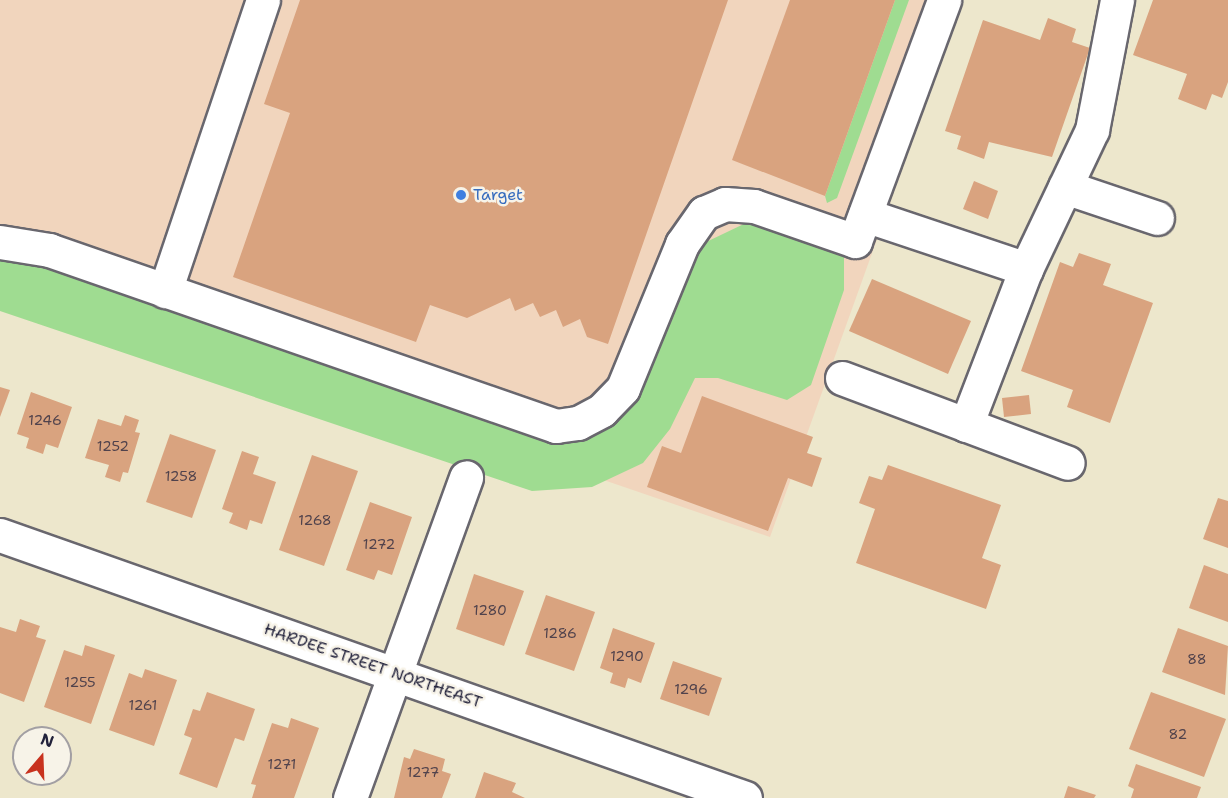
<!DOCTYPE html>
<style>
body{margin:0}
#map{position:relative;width:1228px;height:798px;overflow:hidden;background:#ede7cc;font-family:"Shantell Sans",sans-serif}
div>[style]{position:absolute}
.built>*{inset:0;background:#f1d5bd}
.green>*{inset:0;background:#9fdc91}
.building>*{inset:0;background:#d9a37f}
.roads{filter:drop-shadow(2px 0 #69676e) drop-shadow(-2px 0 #69676e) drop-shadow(0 2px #69676e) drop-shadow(0 -2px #69676e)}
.minor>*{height:33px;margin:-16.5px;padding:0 16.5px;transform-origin:16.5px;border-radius:16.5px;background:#fff}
.dots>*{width:16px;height:16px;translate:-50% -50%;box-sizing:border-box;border:3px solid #f7f3e8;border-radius:50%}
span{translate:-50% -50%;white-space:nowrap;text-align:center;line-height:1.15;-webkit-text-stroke:5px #f7f3e8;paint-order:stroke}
.number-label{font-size:14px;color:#50424c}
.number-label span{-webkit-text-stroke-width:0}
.shop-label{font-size:16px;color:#366cbe}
.left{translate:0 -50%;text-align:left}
.street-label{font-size:16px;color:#22223b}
.north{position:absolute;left:12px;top:726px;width:60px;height:60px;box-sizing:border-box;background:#f7f3e8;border:2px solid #a29fa3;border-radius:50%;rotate:19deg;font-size:16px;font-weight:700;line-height:24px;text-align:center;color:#22223b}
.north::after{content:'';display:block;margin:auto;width:21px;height:27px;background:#c8321e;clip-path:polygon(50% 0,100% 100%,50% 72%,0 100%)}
</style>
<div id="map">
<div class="built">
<i style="clip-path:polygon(0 0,963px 0,770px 537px,0 273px)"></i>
</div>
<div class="green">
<i style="clip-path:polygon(895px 0,909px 0,837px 198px,827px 203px,825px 196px)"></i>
<i style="clip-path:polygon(748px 222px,844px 255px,844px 290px,811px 385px,787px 400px,718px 378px,695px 378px,670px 429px,643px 463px,592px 487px,532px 491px,0 311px,0 251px,602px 422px,702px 244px)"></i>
</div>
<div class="building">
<i style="clip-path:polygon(300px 0,728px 0,608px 344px,587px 337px,580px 319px,563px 327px,556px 310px,540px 317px,533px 303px,515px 311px,510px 298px,467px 318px,430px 305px,416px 342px,233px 277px,290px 113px,264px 104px)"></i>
<i style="clip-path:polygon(790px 0,895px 0,825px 196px,732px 160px)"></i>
<i style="clip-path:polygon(1153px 0,1228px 0,1228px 82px,1222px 98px,1212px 94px,1206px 110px,1178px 99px,1187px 74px,1133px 55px)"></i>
<i style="clip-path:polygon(1048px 18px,1076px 29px,1072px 42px,1090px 48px,1052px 157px,989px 142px,984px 159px,957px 149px,961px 136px,945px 131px,983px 20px,1040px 40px)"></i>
<i style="clip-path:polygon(974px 181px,998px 191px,988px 219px,963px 209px)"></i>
<i style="clip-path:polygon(1079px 253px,1111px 264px,1103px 285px,1153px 303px,1110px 423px,1067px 407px,1073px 390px,1021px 371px,1060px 262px,1073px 267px)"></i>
<i style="clip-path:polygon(872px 279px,971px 321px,948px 374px,849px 331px)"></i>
<i style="clip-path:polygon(0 387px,10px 390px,0 417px)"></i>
<i style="clip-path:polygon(31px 392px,72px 407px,58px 448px,46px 444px,43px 454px,26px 448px,29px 438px,17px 434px)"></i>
<i style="clip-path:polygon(1029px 395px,1031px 414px,1004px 417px,1002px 398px)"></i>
<i style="clip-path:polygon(702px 396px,813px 437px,807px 453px,822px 458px,812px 487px,788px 478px,768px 531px,647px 487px,662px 446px,681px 453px)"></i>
<i style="clip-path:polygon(125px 415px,139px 420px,135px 432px,140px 433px,128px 473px,123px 472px,120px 482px,105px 477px,109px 465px,85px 458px,98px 419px,121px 426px)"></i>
<i style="clip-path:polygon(170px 434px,216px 450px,192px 518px,146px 502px)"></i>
<i style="clip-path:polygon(242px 451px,259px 457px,253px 474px,276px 482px,262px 524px,250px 520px,247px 530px,229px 523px,233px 513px,222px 509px)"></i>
<i style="clip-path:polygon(312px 455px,358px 471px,324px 566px,279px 550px)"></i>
<i style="clip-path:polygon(888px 465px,1001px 505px,982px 558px,1001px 565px,986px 609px,856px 563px,875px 509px,859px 503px,869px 476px,882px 480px)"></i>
<i style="clip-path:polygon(1218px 498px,1228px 501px,1228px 548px,1203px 539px)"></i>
<i style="clip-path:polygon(370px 502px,412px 517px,392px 575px,378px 570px,374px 580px,346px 570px)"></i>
<i style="clip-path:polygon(1204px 565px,1228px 574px,1228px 622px,1189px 608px)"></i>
<i style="clip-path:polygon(474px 574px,524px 591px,504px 646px,456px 629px)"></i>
<i style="clip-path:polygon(546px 595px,595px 612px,574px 671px,525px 654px)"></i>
<i style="clip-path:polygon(20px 619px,40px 626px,36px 637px,46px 640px,24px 702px,0 693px,0 627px,16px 632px)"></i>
<i style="clip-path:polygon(613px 628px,655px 643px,641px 683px,628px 678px,625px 688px,610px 683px,613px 673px,600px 668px)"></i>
<i style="clip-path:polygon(1178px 628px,1228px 646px,1225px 695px,1162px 672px)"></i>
<i style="clip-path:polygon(85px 645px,115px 655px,91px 724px,44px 707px,64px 650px,82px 656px)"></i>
<i style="clip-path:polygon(673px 661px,722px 678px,709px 716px,660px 699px)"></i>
<i style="clip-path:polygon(145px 669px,177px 680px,154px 746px,109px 730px,129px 673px,142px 678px)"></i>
<i style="clip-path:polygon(207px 692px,255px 709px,244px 741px,235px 738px,217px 788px,179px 774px,192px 738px,184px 735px,193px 709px,200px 711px)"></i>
<i style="clip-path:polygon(1151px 692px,1226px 719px,1204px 777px,1129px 749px)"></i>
<i style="clip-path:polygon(291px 718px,319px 728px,294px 798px,252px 798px,256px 785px,251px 784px,272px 723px,288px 728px)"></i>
<i style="clip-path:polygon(414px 749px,445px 759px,442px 771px,451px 774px,442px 798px,394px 798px,404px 757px,410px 759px)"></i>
<i style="clip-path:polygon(1136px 764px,1201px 787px,1197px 798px,1131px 798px,1134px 789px,1128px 786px)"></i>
<i style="clip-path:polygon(484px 772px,516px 783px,512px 792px,525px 798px,475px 798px)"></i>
<i style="clip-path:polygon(1068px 786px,1096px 795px,1094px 798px,1064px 798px)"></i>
</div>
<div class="roads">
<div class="minor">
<i style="left:1065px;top:187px;width:97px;rotate:18.6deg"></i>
<i style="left:865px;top:215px;width:170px;rotate:18.5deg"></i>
<i style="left:0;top:242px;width:50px;rotate:9.3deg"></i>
<i style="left:49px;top:250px;width:537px;rotate:19.14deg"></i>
<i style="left:556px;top:426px;width:22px;rotate:-8deg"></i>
<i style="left:578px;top:423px;width:27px;rotate:-28deg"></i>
<i style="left:602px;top:410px;width:30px;rotate:-46deg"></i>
<i style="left:623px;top:388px;width:156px;rotate:-67.7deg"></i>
<i style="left:682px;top:244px;width:38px;rotate:-55deg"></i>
<i style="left:704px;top:213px;width:23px;rotate:-23deg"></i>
<i style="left:725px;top:204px;width:29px;rotate:4deg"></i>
<i style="left:754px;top:206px;width:107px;rotate:19.1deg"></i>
<i style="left:855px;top:241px;width:257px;rotate:-69.7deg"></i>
<i style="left:165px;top:291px;width:307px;rotate:-71.4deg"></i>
<i style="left:842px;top:378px;width:241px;rotate:20.6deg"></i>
<i style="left:966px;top:425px;width:167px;rotate:-69deg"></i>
<i style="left:1026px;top:269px;width:154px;rotate:-64.6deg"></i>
<i style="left:1092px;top:130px;width:132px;rotate:-79.1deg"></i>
<i style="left:0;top:535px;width:790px;rotate:19.44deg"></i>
<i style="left:350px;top:798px;width:341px;rotate:-70.1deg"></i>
</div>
</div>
<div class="dots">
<i style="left:461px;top:195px;background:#3f7fe0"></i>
</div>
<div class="number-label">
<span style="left:45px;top:420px">1246</span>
<span style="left:113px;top:446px">1252</span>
<span style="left:181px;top:476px">1258</span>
<span style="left:315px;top:520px">1268</span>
<span style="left:379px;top:544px">1272</span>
<span style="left:490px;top:610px">1280</span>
<span style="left:560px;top:633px">1286</span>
<span style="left:627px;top:656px">1290</span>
<span style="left:1197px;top:659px">88</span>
<span style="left:80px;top:682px">1255</span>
<span style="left:691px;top:689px">1296</span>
<span style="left:143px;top:705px">1261</span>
<span style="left:1178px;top:734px">82</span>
<span style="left:282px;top:764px">1271</span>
<span style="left:423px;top:772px">1277</span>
</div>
<div class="shop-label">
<span class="left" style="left:473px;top:195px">Target</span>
</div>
<div class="street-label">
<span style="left:373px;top:666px;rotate:19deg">HARDEE STREET NORTHEAST</span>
</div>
<div class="north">N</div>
</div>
